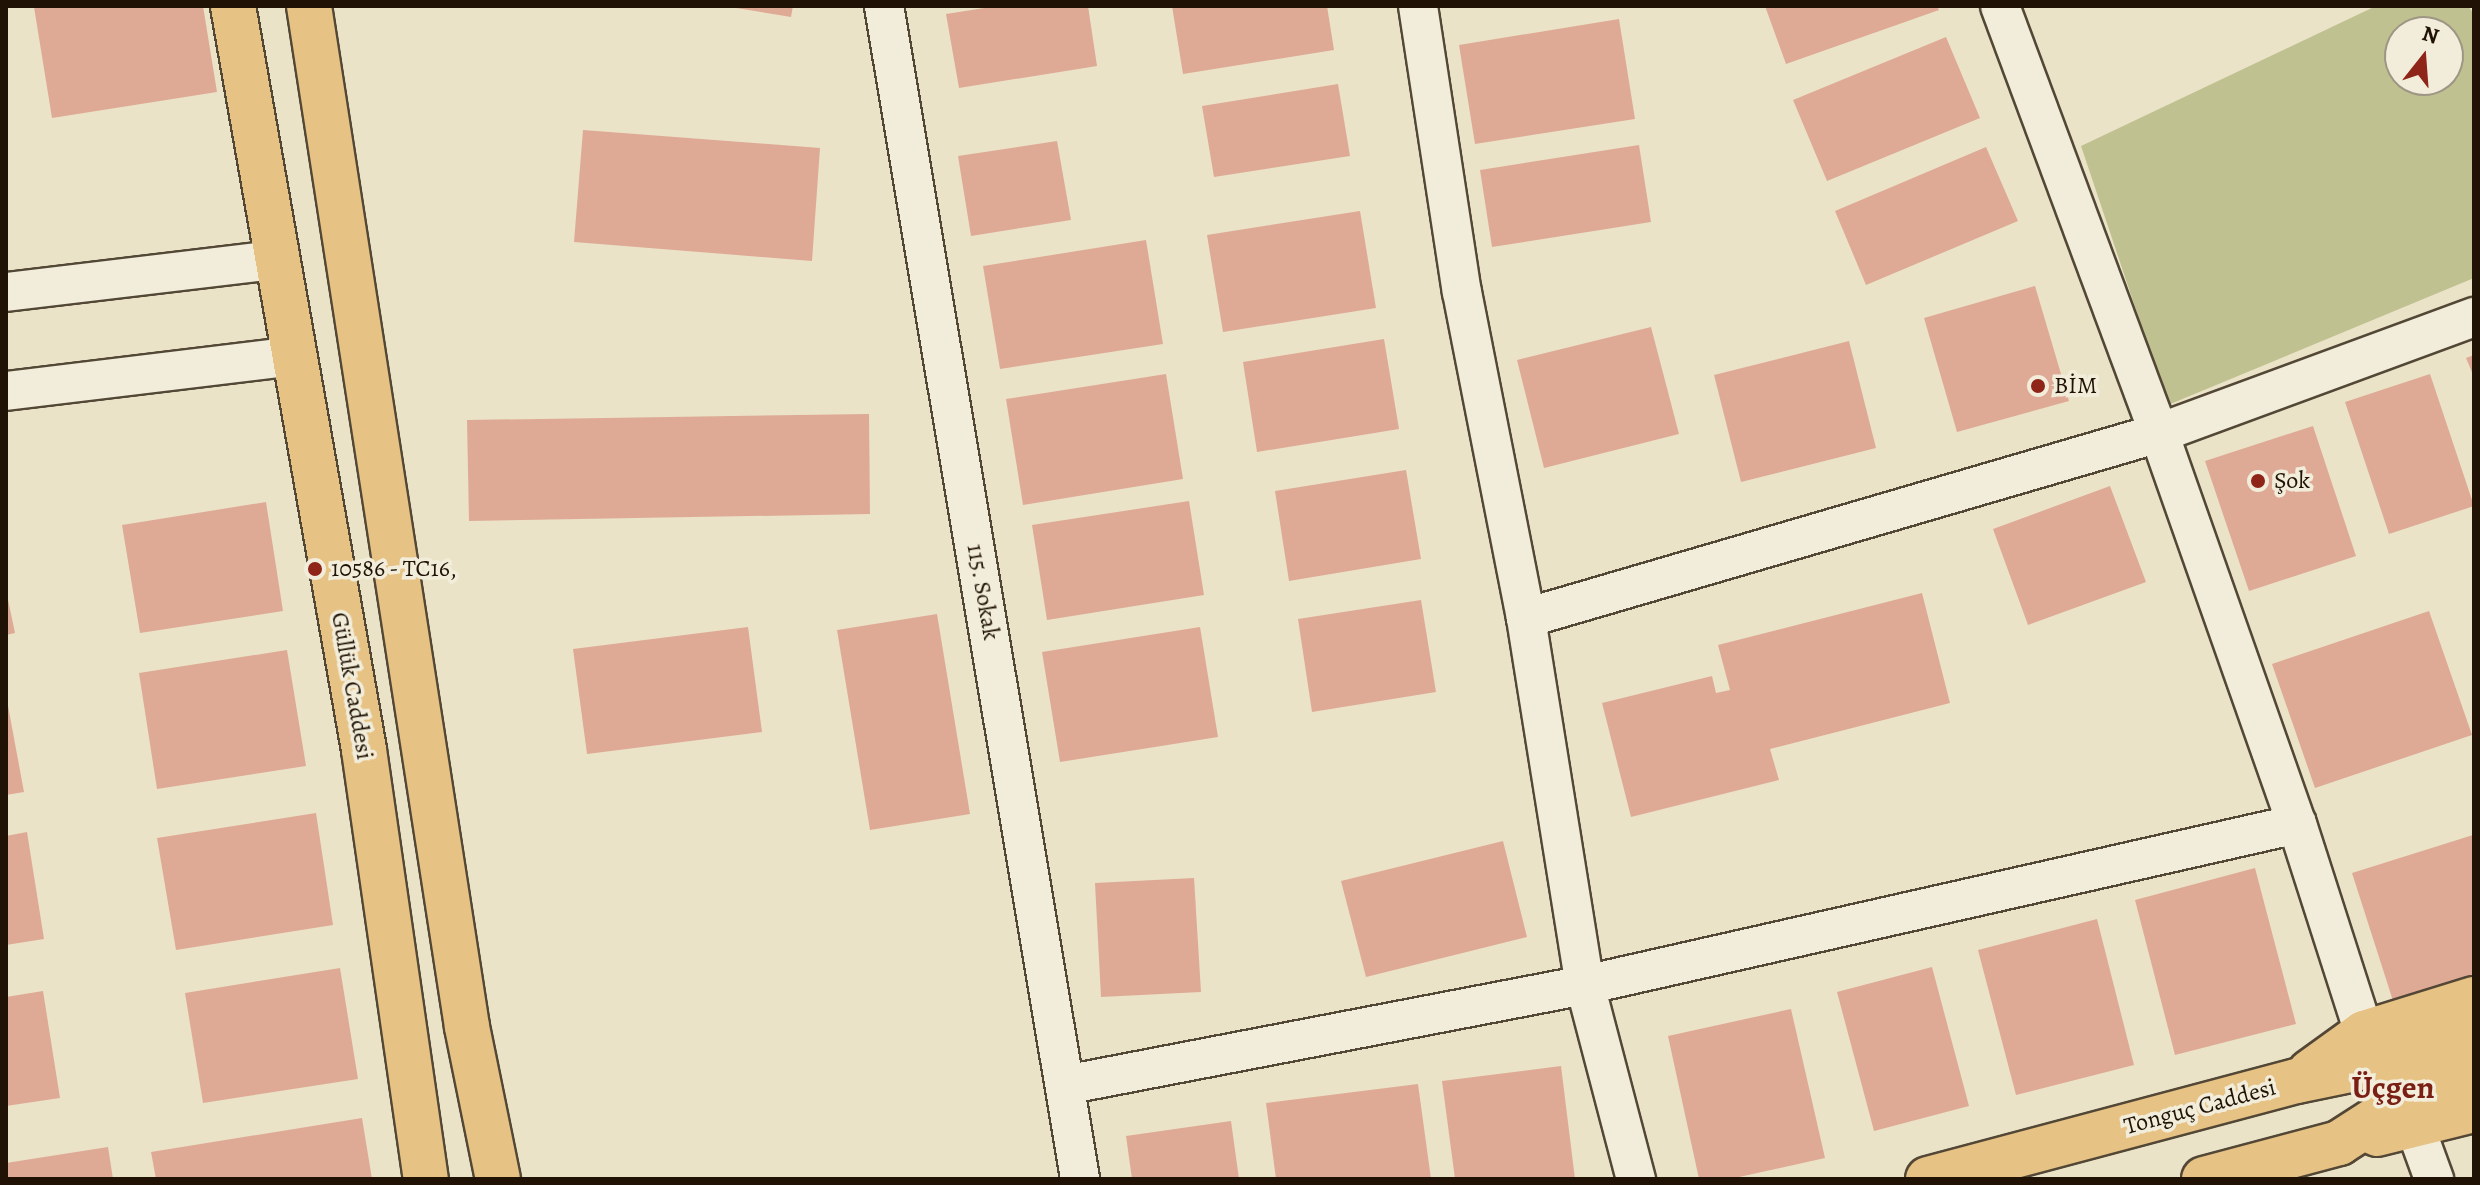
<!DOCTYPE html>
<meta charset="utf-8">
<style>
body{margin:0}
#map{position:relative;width:2480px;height:1185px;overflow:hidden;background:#ebe3c7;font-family:Alegreya,serif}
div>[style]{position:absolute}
.green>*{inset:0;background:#c0c190}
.building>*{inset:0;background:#deaa96}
.roads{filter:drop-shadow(2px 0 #534736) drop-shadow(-2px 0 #534736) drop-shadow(0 2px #534736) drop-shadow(0 -2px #534736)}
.minor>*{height:38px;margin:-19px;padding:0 19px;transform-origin:19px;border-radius:19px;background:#f2eddb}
.primary>*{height:44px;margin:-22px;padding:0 22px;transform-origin:22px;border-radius:22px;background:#e6c284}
.dots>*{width:22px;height:22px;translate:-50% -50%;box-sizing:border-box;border:4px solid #f2eddb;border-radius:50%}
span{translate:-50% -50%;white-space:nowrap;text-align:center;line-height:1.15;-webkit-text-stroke:7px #f2eddb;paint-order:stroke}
.poi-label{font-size:24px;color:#201305}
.left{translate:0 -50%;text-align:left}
.street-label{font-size:24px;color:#201305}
.district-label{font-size:32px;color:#7a1f14;font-weight:700}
.frame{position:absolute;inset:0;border:8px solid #201305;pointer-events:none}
.north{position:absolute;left:2384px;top:16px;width:80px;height:80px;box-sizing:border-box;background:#f2eddb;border:2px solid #9e9685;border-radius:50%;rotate:17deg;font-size:22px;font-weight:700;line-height:32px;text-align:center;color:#201305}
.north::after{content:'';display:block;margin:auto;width:28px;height:36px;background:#8f2418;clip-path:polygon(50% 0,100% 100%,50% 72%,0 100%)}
</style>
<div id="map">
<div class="green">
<i style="clip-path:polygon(evenodd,2376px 6px,2468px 6px,2474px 14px,2474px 278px,2168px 405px,2081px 146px,2376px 6px,2400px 32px,2448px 32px,2448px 80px,2400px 80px,2400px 32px)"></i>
</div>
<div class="building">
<i style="clip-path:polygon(203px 6px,217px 92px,52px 118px,34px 7px)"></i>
<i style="clip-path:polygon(724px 6px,793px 6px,791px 17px)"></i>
<i style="clip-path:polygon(997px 6px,1088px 6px,1097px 66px,959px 88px,946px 14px)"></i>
<i style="clip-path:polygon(1172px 6px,1327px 6px,1334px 50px,1183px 74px)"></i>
<i style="clip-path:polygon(1765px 6px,1937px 6px,1939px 10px,1786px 64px)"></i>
<i style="clip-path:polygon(1619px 19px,1635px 119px,1475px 144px,1459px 45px)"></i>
<i style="clip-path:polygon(1946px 37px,1980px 118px,1827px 181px,1793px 100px)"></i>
<i style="clip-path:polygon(1338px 84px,1350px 156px,1214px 177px,1202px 106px)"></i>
<i style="clip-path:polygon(583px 130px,820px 148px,812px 261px,574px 242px)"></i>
<i style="clip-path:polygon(1057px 141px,1071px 220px,971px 236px,958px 156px)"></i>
<i style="clip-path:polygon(1639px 145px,1651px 222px,1492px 247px,1480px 170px)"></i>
<i style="clip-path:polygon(1986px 147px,2018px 221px,1866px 285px,1835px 211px)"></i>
<i style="clip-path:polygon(1360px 211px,1376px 308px,1223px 332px,1207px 235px)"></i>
<i style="clip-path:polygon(1146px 240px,1163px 344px,1000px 369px,983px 266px)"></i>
<i style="clip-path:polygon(2035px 286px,2069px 401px,1957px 432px,1924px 318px)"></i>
<i style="clip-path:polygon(1651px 327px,1679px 434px,1544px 468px,1517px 360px)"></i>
<i style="clip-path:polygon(1384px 339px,1399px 429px,1257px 452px,1243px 362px)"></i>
<i style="clip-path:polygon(1849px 341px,1876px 448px,1741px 482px,1714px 375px)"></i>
<i style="clip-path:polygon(2474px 355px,2474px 377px,2466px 358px)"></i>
<i style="clip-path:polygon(1166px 374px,1183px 479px,1023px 505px,1006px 399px)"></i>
<i style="clip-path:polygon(2430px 374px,2474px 506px,2389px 534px,2345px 402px)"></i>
<i style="clip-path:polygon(869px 414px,870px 514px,469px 521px,467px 420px)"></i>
<i style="clip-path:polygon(2313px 426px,2356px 556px,2249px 591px,2205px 461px)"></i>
<i style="clip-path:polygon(1406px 470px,1421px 559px,1289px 581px,1275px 491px)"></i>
<i style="clip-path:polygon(2110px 486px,2146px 582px,2028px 625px,1993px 529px)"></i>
<i style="clip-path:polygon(1189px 501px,1204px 595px,1047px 620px,1032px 525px)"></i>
<i style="clip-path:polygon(266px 502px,283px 611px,140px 633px,122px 525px)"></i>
<i style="clip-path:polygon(6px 590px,15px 633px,6px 635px)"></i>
<i style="clip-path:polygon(1922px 593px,1950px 703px,1770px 749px,1779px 780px,1631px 817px,1602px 703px,1712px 676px,1716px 693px,1730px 690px,1718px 645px)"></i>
<i style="clip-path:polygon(1421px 600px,1436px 692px,1312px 712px,1298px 619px)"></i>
<i style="clip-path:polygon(2429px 611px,2472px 735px,2315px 788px,2272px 664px)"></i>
<i style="clip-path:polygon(937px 614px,970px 814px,870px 830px,837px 630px)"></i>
<i style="clip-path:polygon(748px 627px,762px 732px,587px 754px,573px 649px)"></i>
<i style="clip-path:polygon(1200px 627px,1218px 737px,1060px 762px,1042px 652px)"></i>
<i style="clip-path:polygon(287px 650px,306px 766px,157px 789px,139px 673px)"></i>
<i style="clip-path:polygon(6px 695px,24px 792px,6px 795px)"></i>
<i style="clip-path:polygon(316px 813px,333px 925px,176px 950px,157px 838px)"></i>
<i style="clip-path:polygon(27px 832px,44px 939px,6px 945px,6px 836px)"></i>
<i style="clip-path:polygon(2473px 835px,2474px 978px,2394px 1004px,2352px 873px)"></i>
<i style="clip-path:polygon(1503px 841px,1527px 937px,1366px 977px,1341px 881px)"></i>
<i style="clip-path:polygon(2255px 868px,2296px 1024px,2175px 1055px,2135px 900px)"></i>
<i style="clip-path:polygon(1194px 878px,1201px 992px,1101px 997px,1095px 883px)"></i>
<i style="clip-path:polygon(2097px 919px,2134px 1065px,2016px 1095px,1978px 950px)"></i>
<i style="clip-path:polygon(1932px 967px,1969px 1106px,1874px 1131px,1837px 992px)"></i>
<i style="clip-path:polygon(340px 968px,358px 1079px,203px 1103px,185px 993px)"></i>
<i style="clip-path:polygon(43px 991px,60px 1098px,6px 1106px,6px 997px)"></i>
<i style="clip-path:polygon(1791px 1009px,1825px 1158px,1730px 1179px,1699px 1179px,1668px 1036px)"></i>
<i style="clip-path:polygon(1561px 1066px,1575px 1179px,1455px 1179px,1442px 1081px)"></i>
<i style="clip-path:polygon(1418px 1084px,1431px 1179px,1276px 1179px,1266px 1103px)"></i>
<i style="clip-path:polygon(362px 1118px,372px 1179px,156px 1179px,151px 1152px)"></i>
<i style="clip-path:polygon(1231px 1121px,1239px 1179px,1132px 1179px,1126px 1136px)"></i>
<i style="clip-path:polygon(108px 1147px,113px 1179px,6px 1179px,6px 1163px)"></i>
</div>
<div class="roads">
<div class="minor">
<i style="left:884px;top:6px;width:1189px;rotate:80.51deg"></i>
<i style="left:1418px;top:6px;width:289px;rotate:81.3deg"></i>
<i style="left:1462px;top:292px;width:332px;rotate:78.9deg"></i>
<i style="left:1526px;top:618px;width:372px;rotate:80.9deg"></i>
<i style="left:1585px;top:985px;width:201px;rotate:75.3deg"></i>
<i style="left:2000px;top:6px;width:456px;rotate:69.6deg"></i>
<i style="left:2159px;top:433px;width:415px;rotate:70.6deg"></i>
<i style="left:2297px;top:824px;width:219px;rotate:72.2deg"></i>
<i style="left:6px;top:292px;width:271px;rotate:-6.8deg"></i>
<i style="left:6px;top:391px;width:290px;rotate:-6.9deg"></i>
<i style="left:1526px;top:618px;width:659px;rotate:-16.29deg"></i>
<i style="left:2159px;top:433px;width:336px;rotate:-20.2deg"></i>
<i style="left:1065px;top:1085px;width:530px;rotate:-10.89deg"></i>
<i style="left:1585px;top:985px;width:730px;rotate:-12.74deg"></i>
<i style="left:2414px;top:1124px;width:59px;rotate:70deg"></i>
</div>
<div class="primary">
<i style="left:233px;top:6px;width:755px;rotate:80.01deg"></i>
<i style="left:364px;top:750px;width:433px;rotate:81.8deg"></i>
<i style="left:309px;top:6px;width:1033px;rotate:81.2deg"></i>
<i style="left:467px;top:1027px;width:155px;rotate:78.5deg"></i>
<i style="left:2310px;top:1072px;width:67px;rotate:-35.8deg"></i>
<i style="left:2364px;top:1033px;width:115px;rotate:-17.2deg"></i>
<i style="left:2377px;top:1134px;width:100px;rotate:-13.9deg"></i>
<i style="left:1928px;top:1179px;width:382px;rotate:-14.9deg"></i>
<i style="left:2297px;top:1081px;width:119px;rotate:-11.6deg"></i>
<i style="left:2414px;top:1057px;width:62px;rotate:-15.8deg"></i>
<i style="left:2204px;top:1179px;width:140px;rotate:-14.9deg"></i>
<i style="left:2339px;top:1143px;width:96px;rotate:-32.7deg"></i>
<i style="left:2420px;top:1091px;width:56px;rotate:-15.5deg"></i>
</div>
</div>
<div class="dots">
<i style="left:2038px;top:386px;background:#8f2418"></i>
<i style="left:2258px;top:481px;background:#8f2418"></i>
<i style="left:315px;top:569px;background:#8f2418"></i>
</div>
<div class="poi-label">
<span class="left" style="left:2054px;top:386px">BİM</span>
<span class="left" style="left:2274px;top:481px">Şok</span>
<span class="left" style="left:331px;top:569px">10586 - TC16,</span>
</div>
<div class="street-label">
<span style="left:983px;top:592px;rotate:80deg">115. Sokak</span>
<span style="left:352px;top:686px;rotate:80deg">Güllük Caddesi</span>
<span style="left:2200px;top:1107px;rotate:-15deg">Tonguç Caddesi</span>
</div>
<div class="district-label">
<span style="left:2393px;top:1087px">Üçgen</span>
</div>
<div class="frame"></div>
<div class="north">N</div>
</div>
